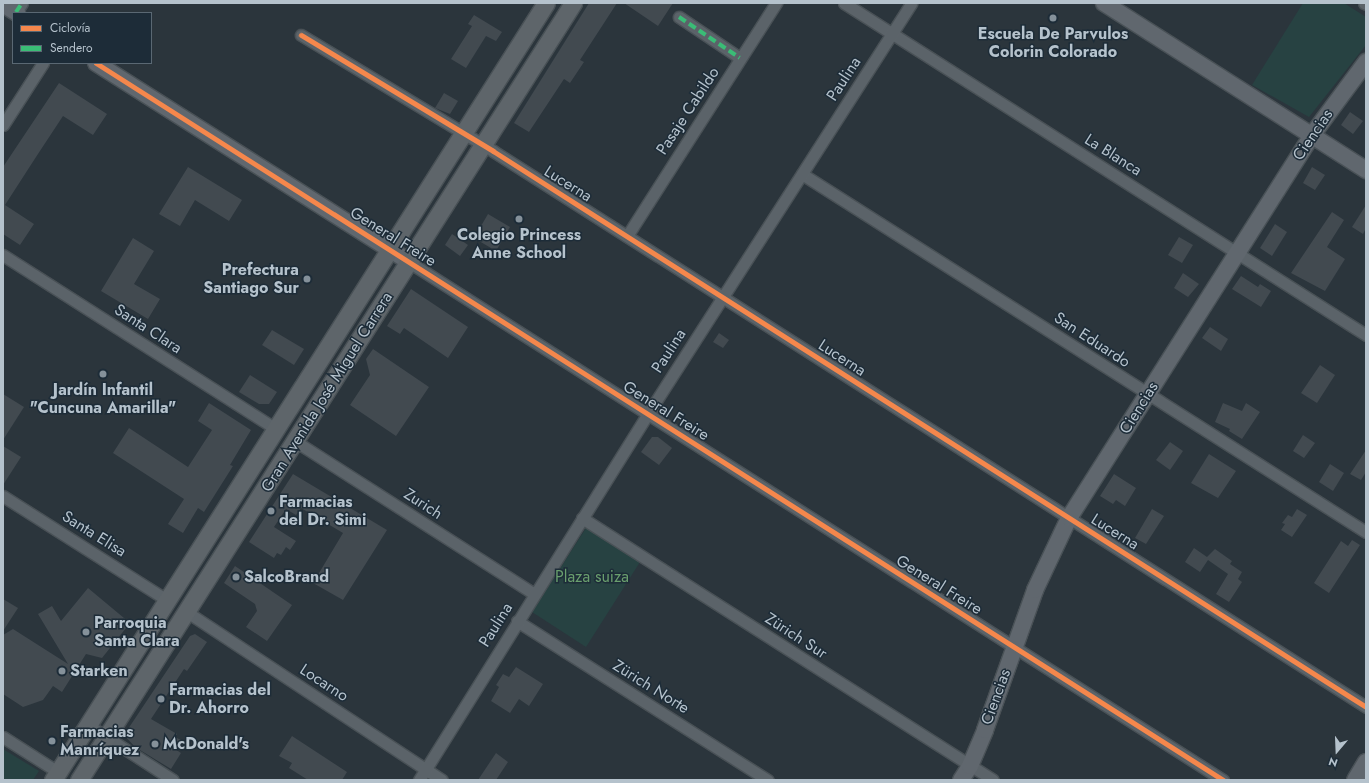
<!DOCTYPE html>
<meta charset="utf-8">
<style>
body{margin:0}
#map{position:relative;width:1369px;height:783px;overflow:hidden;background:#2b353c;font-family:Jost,sans-serif}
div>[style]{position:absolute}
.green>*{inset:0;background:#274242}
.building>*{inset:0;background:#424a50}
.roads{filter:drop-shadow(1px 0 #495156) drop-shadow(-1px 0 #495156) drop-shadow(0 1px #495156) drop-shadow(0 -1px #495156)}
.street>*{height:11px;margin:-5.5px;padding:0 5.5px;transform-origin:5.5px;border-radius:5.5px;background:#5b6369}
.secondary>*{height:16px;margin:-8px;padding:0 8px;transform-origin:8px;border-radius:8px;background:#60676e}
.primary>*{height:17px;margin:-8.5px;padding:0 8.5px;transform-origin:8.5px;border-radius:8.5px;background:#5e656a}
.quiet>*{height:4px;margin-top:-2px;transform-origin:0;background:repeating-linear-gradient(90deg,#3abd76 0 8px,transparent 0 12px)}
.cycleway>*{height:5px;margin:-2.5px;padding:0 2.5px;transform-origin:2.5px;border-radius:2.5px;background:#f5874c}
.dots>*{width:11px;height:11px;translate:-50% -50%;box-sizing:border-box;border:2px solid #1d2c38;border-radius:50%}
span{translate:-50% -50%;white-space:nowrap;text-align:center;line-height:1.15;-webkit-text-stroke:3px #1d2c38;paint-order:stroke}
.poi-label{font-size:16px;color:#b5c2cc;font-weight:700}
.right{translate:-100% -50%;text-align:right}
.left{translate:0 -50%;text-align:left}
.street-label{font-size:16px;color:#b5c2cc}
.park-label{font-size:16px;color:#6a9f6e}
.frame{position:absolute;inset:0;border:4px solid #b5c2cc;pointer-events:none}
.legend{position:absolute;left:12px;top:12px;width:140px;height:52px;box-sizing:border-box;background:#1d2c38;border:1px solid #5a6873;margin:0;padding:5px 7px;list-style:none;font-size:12px;color:#b5c2cc}
.legend li{display:flex;align-items:center;gap:8px;height:20px}
.legend b{width:20px;border:1px solid #5a6873}
.north{position:absolute;left:1317px;top:731px;width:40px;height:40px;-webkit-text-stroke:3px #1d2c38;paint-order:stroke;rotate:199deg;font-size:11px;font-weight:700;line-height:16px;text-align:center;color:#b5c2cc}
.north::after{content:'';display:block;margin:auto;width:14px;height:18px;background:#b5c2cc;clip-path:polygon(50% 0,100% 100%,50% 72%,0 100%)}
</style>
<div id="map">
<div class="green">
<i style="clip-path:polygon(1303px 3px,1344px 3px,1366px 17px,1366px 45px,1309px 117px,1252px 85px)"></i>
<i style="clip-path:polygon(586px 528px,640px 562px,586px 647px,532px 612px)"></i>
<i style="clip-path:polygon(3px 749px,39px 771px,33px 780px,3px 780px)"></i>
</div>
<div class="building">
<i style="clip-path:polygon(589px 3px,617px 3px,580px 60px,584px 62px,570px 83px,564px 79px,529px 132px,514px 123px)"></i>
<i style="clip-path:polygon(624px 3px,673px 3px,658px 26px)"></i>
<i style="clip-path:polygon(474px 15px,502px 32px,496px 41px,486px 36px,466px 68px,451px 59px,472px 26px,468px 24px)"></i>
<i style="clip-path:polygon(59px 83px,107px 114px,93px 135px,63px 116px,36px 157px,5px 205px,34px 224px,20px 245px,3px 234px,3px 167px)"></i>
<i style="clip-path:polygon(444px 93px,458px 101px,450px 114px,435px 108px)"></i>
<i style="clip-path:polygon(1350px 112px,1363px 121px,1353px 134px,1341px 125px)"></i>
<i style="clip-path:polygon(188px 167px,242px 200px,229px 221px,195px 200px,180px 226px,159px 214px)"></i>
<i style="clip-path:polygon(1312px 167px,1325px 175px,1315px 190px,1303px 183px)"></i>
<i style="clip-path:polygon(1366px 205px,1366px 228px,1363px 234px,1352px 227px)"></i>
<i style="clip-path:polygon(1332px 212px,1344px 220px,1327px 247px,1345px 259px,1325px 291px,1291px 273px)"></i>
<i style="clip-path:polygon(488px 214px,510px 227px,496px 251px,474px 238px)"></i>
<i style="clip-path:polygon(1275px 224px,1287px 232px,1272px 256px,1260px 248px)"></i>
<i style="clip-path:polygon(452px 234px,468px 245px,460px 256px,445px 245px)"></i>
<i style="clip-path:polygon(1179px 237px,1193px 245px,1182px 263px,1168px 255px)"></i>
<i style="clip-path:polygon(133px 238px,154px 251px,134px 284px,160px 299px,148px 319px,101px 291px)"></i>
<i style="clip-path:polygon(1183px 273px,1199px 284px,1188px 297px,1174px 288px)"></i>
<i style="clip-path:polygon(1241px 276px,1258px 287px,1260px 284px,1271px 291px,1261px 307px,1232px 289px)"></i>
<i style="clip-path:polygon(411px 289px,468px 327px,448px 358px,404px 328px,400px 334px,387px 326px)"></i>
<i style="clip-path:polygon(1210px 327px,1228px 339px,1221px 351px,1202px 338px)"></i>
<i style="clip-path:polygon(272px 330px,304px 349px,294px 365px,262px 345px)"></i>
<i style="clip-path:polygon(719px 333px,729px 340px,723px 348px,713px 342px)"></i>
<i style="clip-path:polygon(373px 349px,429px 387px,396px 436px,350px 405px,370px 375px,366px 359px)"></i>
<i style="clip-path:polygon(1320px 365px,1335px 375px,1317px 403px,1301px 393px)"></i>
<i style="clip-path:polygon(250px 375px,277px 392px,269px 404px,259px 404px,239px 392px)"></i>
<i style="clip-path:polygon(3px 394px,24px 407px,3px 440px)"></i>
<i style="clip-path:polygon(209px 403px,251px 430px,230px 465px,233px 466px,204px 512px,198px 508px,183px 533px,168px 524px,184px 499px,113px 453px,129px 428px,188px 467px,212px 430px,198px 421px)"></i>
<i style="clip-path:polygon(1223px 403px,1242px 411px,1246px 403px,1260px 412px,1242px 439px,1229px 431px,1230px 429px,1215px 422px)"></i>
<i style="clip-path:polygon(1303px 435px,1315px 443px,1304px 458px,1293px 451px)"></i>
<i style="clip-path:polygon(652px 437px,658px 437px,672px 448px,659px 465px,641px 452px)"></i>
<i style="clip-path:polygon(1170px 442px,1183px 451px,1170px 470px,1156px 460px)"></i>
<i style="clip-path:polygon(3px 446px,21px 457px,3px 485px)"></i>
<i style="clip-path:polygon(1366px 450px,1366px 472px,1361px 480px,1350px 474px)"></i>
<i style="clip-path:polygon(1209px 454px,1236px 471px,1218px 498px,1191px 483px)"></i>
<i style="clip-path:polygon(1330px 464px,1344px 473px,1333px 491px,1319px 482px)"></i>
<i style="clip-path:polygon(293px 474px,387px 530px,343px 600px,313px 583px,343px 533px,301px 508px,296px 515px,286px 509px,274px 527px,296px 541px,290px 550px,286px 547px,281px 555px,277px 553px,274px 558px,249px 542px)"></i>
<i style="clip-path:polygon(1114px 474px,1136px 488px,1125px 506px,1116px 500px,1113px 504px,1100px 496px)"></i>
<i style="clip-path:polygon(1152px 509px,1164px 516px,1146px 544px,1135px 538px)"></i>
<i style="clip-path:polygon(1297px 509px,1307px 515px,1292px 537px,1281px 530px,1285px 524px,1282px 523px,1288px 515px,1292px 517px)"></i>
<i style="clip-path:polygon(1352px 540px,1360px 545px,1329px 593px,1314px 583px,1341px 541px,1348px 546px)"></i>
<i style="clip-path:polygon(1194px 548px,1207px 557px,1215px 549px,1232px 561px,1230px 564px,1242px 572px,1238px 579px,1242px 582px,1229px 602px,1216px 594px,1228px 574px,1208px 560px,1200px 572px,1185px 562px)"></i>
<i style="clip-path:polygon(235px 566px,292px 605px,267px 641px,246px 627px,257px 611px,255px 604px,224px 583px)"></i>
<i style="clip-path:polygon(88px 588px,130px 623px,102px 658px,86px 654px,62px 692px,53px 686px,43px 700px,23px 707px,3px 694px,3px 635px,13px 629px,68px 664px,38px 614px,52px 606px,61px 621px)"></i>
<i style="clip-path:polygon(3px 599px,18px 608px,3px 631px)"></i>
<i style="clip-path:polygon(195px 634px,207px 642px,187px 671px,184px 669px,151px 719px,177px 734px,175px 737px,181px 740px,175px 749px,181px 753px,171px 769px,135px 747px,124px 735px,190px 636px)"></i>
<i style="clip-path:polygon(516px 667px,543px 684px,529px 706px,519px 699px,510px 713px,491px 701px,499px 687px,496px 685px,503px 674px,509px 677px)"></i>
<i style="clip-path:polygon(292px 736px,347px 772px,342px 780px,308px 780px,289px 768px,292px 763px,279px 756px)"></i>
<i style="clip-path:polygon(496px 753px,508px 762px,496px 780px,478px 780px)"></i>
</div>
<div class="roads">
<div class="street">
<i style="left:844px;top:3px;width:619px;rotate:32.46deg"></i>
<i style="left:1364px;top:3px;width:2px;rotate:27deg"></i>
<i style="left:16px;top:12px;width:11px;rotate:-56deg"></i>
<i style="left:679px;top:17px;width:73px;rotate:33.9deg"></i>
<i style="left:301px;top:35px;width:224px;rotate:31.1deg"></i>
<i style="left:493px;top:151px;width:1035px;rotate:32.49deg"></i>
<i style="left:3px;top:125px;width:74px;rotate:-57.2deg"></i>
<i style="left:802px;top:174px;width:668px;rotate:32.41deg"></i>
<i style="left:627px;top:236px;width:277px;rotate:-57.4deg"></i>
<i style="left:3px;top:255px;width:324px;rotate:32.5deg"></i>
<i style="left:409px;top:262px;width:965px;rotate:32.47deg"></i>
<i style="left:295px;top:441px;width:284px;rotate:32.6deg"></i>
<i style="left:3px;top:496px;width:194px;rotate:32.4deg"></i>
<i style="left:582px;top:518px;width:487px;rotate:32.5deg"></i>
<i style="left:187px;top:612px;width:305px;rotate:33.4deg"></i>
<i style="left:517px;top:621px;width:297px;rotate:32.4deg"></i>
<i style="left:88px;top:725px;width:101px;rotate:32.9deg"></i>
<i style="left:3px;top:737px;width:65px;rotate:32.5deg"></i>
<i style="left:419px;top:780px;width:430px;rotate:-58deg"></i>
<i style="left:647px;top:415px;width:489px;rotate:-57.3deg"></i>
</div>
<div class="secondary">
<i style="left:1104px;top:3px;width:311px;rotate:32.5deg"></i>
<i style="left:3px;top:4px;width:17px;rotate:33deg"></i>
<i style="left:96px;top:63px;width:371px;rotate:32.4deg"></i>
<i style="left:961px;top:780px;width:17px;rotate:-57deg"></i>
<i style="left:970px;top:766px;width:39px;rotate:-67deg"></i>
<i style="left:985px;top:730px;width:149px;rotate:-70.3deg"></i>
<i style="left:1035px;top:590px;width:80px;rotate:-64.7deg"></i>
<i style="left:1069px;top:518px;width:454px;rotate:-57.6deg"></i>
<i style="left:1312px;top:135px;width:91px;rotate:-53.5deg"></i>
<i style="left:1355px;top:780px;width:21px;rotate:-59deg"></i>
</div>
<div class="primary">
<i style="left:53px;top:780px;width:920px;rotate:-57.61deg"></i>
<i style="left:79px;top:780px;width:921px;rotate:-57.55deg"></i>
</div>
</div>
<div class="quiet">
<i style="left:16px;top:12px;width:11px;rotate:-56deg"></i>
<i style="left:679px;top:17px;width:73px;rotate:33.9deg"></i>
</div>
<div class="cycleway">
<i style="left:301px;top:35px;width:224px;rotate:31.1deg"></i>
<i style="left:493px;top:151px;width:1035px;rotate:32.49deg"></i>
<i style="left:96px;top:63px;width:1336px;rotate:32.46deg"></i>
</div>
<div class="dots">
<i style="left:1053px;top:18px;background:#85919a"></i>
<i style="left:519px;top:219px;background:#85919a"></i>
<i style="left:307px;top:279px;background:#85919a"></i>
<i style="left:103px;top:374px;background:#85919a"></i>
<i style="left:271px;top:511px;background:#85919a"></i>
<i style="left:236px;top:577px;background:#85919a"></i>
<i style="left:86px;top:632px;background:#85919a"></i>
<i style="left:62px;top:671px;background:#85919a"></i>
<i style="left:161px;top:699px;background:#85919a"></i>
<i style="left:52px;top:741px;background:#85919a"></i>
<i style="left:155px;top:744px;background:#85919a"></i>
</div>
<div class="poi-label">
<span style="left:1053px;top:43px">Escuela De Parvulos<br>Colorin Colorado</span>
<span style="left:519px;top:244px">Colegio Princess<br>Anne School</span>
<span class="right" style="left:299px;top:279px">Prefectura<br>Santiago Sur</span>
<span style="left:103px;top:399px">Jardín Infantil<br>"Cuncuna Amarilla"</span>
<span class="left" style="left:279px;top:511px">Farmacias<br>del Dr. Simi</span>
<span class="left" style="left:244px;top:577px">SalcoBrand</span>
<span class="left" style="left:94px;top:632px">Parroquia<br>Santa Clara</span>
<span class="left" style="left:70px;top:671px">Starken</span>
<span class="left" style="left:169px;top:699px">Farmacias del<br>Dr. Ahorro</span>
<span class="left" style="left:60px;top:741px">Farmacias<br>Manríquez</span>
<span class="left" style="left:163px;top:744px">McDonald's</span>
</div>
<div class="street-label">
<span style="left:844px;top:79px;rotate:-57deg">Paulina</span>
<span style="left:688px;top:111px;rotate:-57deg">Pasaje Cabildo</span>
<span style="left:1313px;top:135px;rotate:-56deg">Ciencias</span>
<span style="left:1113px;top:155px;rotate:32deg">La Blanca</span>
<span style="left:568px;top:184px;rotate:32deg">Lucerna</span>
<span style="left:393px;top:237px;rotate:32deg">General Freire</span>
<span style="left:148px;top:329px;rotate:33deg">Santa Clara</span>
<span style="left:1092px;top:340px;rotate:33deg">San Eduardo</span>
<span style="left:669px;top:351px;rotate:-57deg">Paulina</span>
<span style="left:842px;top:358px;rotate:33deg">Lucerna</span>
<span style="left:327px;top:392px;rotate:-58deg">Gran Avenida José Miguel Carrera</span>
<span style="left:1139px;top:408px;rotate:-58deg">Ciencias</span>
<span style="left:666px;top:411px;rotate:32deg">General Freire</span>
<span style="left:423px;top:504px;rotate:33deg">Zurich</span>
<span style="left:1115px;top:532px;rotate:32deg">Lucerna</span>
<span style="left:94px;top:534px;rotate:32deg">Santa Elisa</span>
<span style="left:939px;top:585px;rotate:32deg">General Freire</span>
<span style="left:496px;top:625px;rotate:-58deg">Paulina</span>
<span style="left:796px;top:636px;rotate:33deg">Zürich Sur</span>
<span style="left:324px;top:683px;rotate:33deg">Locarno</span>
<span style="left:651px;top:687px;rotate:32deg">Zürich Norte</span>
<span style="left:996px;top:697px;rotate:-70deg">Ciencias</span>
</div>
<div class="park-label">
<span style="left:592px;top:577px">Plaza suiza</span>
</div>
<div class="frame"></div>
<ul class="legend">
<li><b style="height:5px;background:#f5874c"></b>Ciclovía</li>
<li><b style="height:5px;background:#3abd76"></b>Sendero</li>
</ul>
<div class="north">N</div>
</div>
